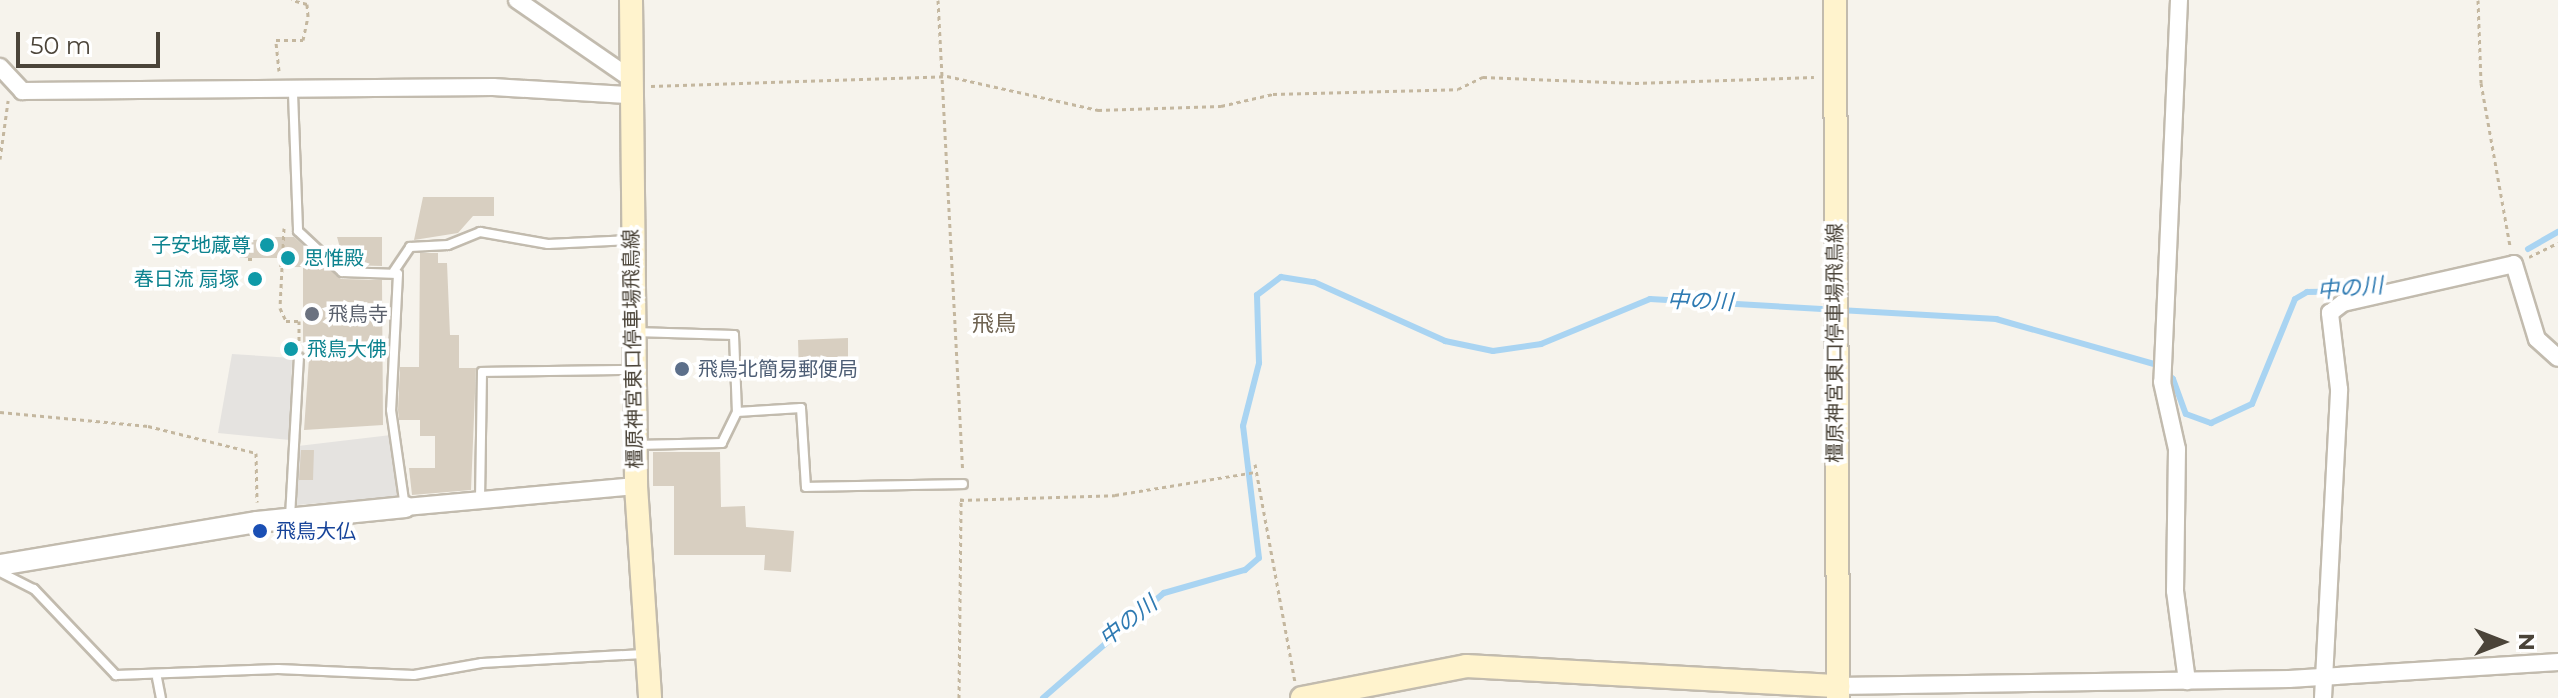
<!DOCTYPE html>
<meta charset="utf-8">
<style>
body{margin:0}
#map{position:relative;width:2558px;height:698px;overflow:hidden;background:#f6f3ec;font-family:Montserrat,"Noto Sans JP",sans-serif}
div>[style]{position:absolute}
.parking>*{inset:0;background:#e5e3e0}
.stream>*{height:6px;margin:-3px;padding:0 3px;transform-origin:3px;border-radius:3px;background:#a9d4f2}
.building>*{inset:0;background:#d8cfc1}
.path>*{height:3px;margin-top:-1.5px;transform-origin:0;background:repeating-linear-gradient(90deg,#c4b79f 0 4px,transparent 0 8px)}
.roads{filter:drop-shadow(2px 0 #c2bbae) drop-shadow(-2px 0 #c2bbae) drop-shadow(0 2px #c2bbae) drop-shadow(0 -2px #c2bbae)}
.service>*{height:8px;margin:-4px;padding:0 4px;transform-origin:4px;border-radius:4px;background:#fff}
.minor>*{height:16px;margin:-8px;padding:0 8px;transform-origin:8px;border-radius:8px;background:#fff}
.tertiary>*{height:20px;margin:-10px;padding:0 10px;transform-origin:10px;border-radius:10px;background:#fff}
.secondary>*{height:22px;margin:-11px;padding:0 11px;transform-origin:11px;border-radius:11px;background:#fff3cd}
.dots>*{width:22px;height:22px;translate:-50% -50%;box-sizing:border-box;border:4px solid #fff;border-radius:50%}
span{translate:-50% -50%;white-space:nowrap;text-align:center;line-height:1.15;-webkit-text-stroke:7px #fff;paint-order:stroke}
.culture-label{font-size:20px;color:#0d838f}
.right{translate:-100% -50%;text-align:right}
.left{translate:0 -50%;text-align:left}
.worship-label{font-size:20px;color:#5b616d}
.street-label{font-size:20px;color:#4b4439}
.service-label{font-size:20px;color:#4e5e75}
.transit-label{font-size:20px;color:#164399}
.water-label{font-size:22px;color:#2e7ab2;font-style:italic}
.neighbourhood-label{font-size:22px;color:#6e6250}
.north{position:absolute;left:2462px;top:602px;width:80px;height:80px;-webkit-text-stroke:6px #fff;paint-order:stroke;rotate:90deg;font-size:22px;font-weight:700;line-height:32px;text-align:center;color:#4b4439}
.north::after{content:'';display:block;margin:auto;width:28px;height:36px;background:#4b4439;clip-path:polygon(50% 0,100% 100%,50% 72%,0 100%)}
.scale{position:absolute;left:16px;top:32px;width:144px;height:36px;box-sizing:border-box;border:4px solid #4b4439;border-top:0;padding-left:10px;font-size:24px;line-height:28px;white-space:nowrap;color:#4b4439;-webkit-text-stroke:6px #fff;paint-order:stroke}
</style>
<div id="map">
<div class="parking">
<i style="clip-path:polygon(232px 354px,292px 358px,290px 440px,218px 433px)"></i>
<i style="clip-path:polygon(391px 435px,401px 496px,297px 505px,298px 446px)"></i>
</div>
<div class="stream">
<i style="left:2528px;top:249px;width:34px;rotate:-30deg"></i>
<i style="left:1043px;top:698px;width:160px;rotate:-41deg"></i>
<i style="left:1164px;top:593px;width:84px;rotate:-15.9deg"></i>
<i style="left:1245px;top:570px;width:18px;rotate:-41deg"></i>
<i style="left:1259px;top:558px;width:133px;rotate:-96.9deg"></i>
<i style="left:1243px;top:426px;width:65px;rotate:-75.7deg"></i>
<i style="left:1259px;top:363px;width:68px;rotate:-91.7deg"></i>
<i style="left:1257px;top:295px;width:30px;rotate:-37deg"></i>
<i style="left:1281px;top:277px;width:33px;rotate:9deg"></i>
<i style="left:1314px;top:282px;width:144px;rotate:24.2deg"></i>
<i style="left:1445px;top:341px;width:49px;rotate:11.8deg"></i>
<i style="left:1493px;top:351px;width:49px;rotate:-8.3deg"></i>
<i style="left:1541px;top:344px;width:118px;rotate:-22.4deg"></i>
<i style="left:1650px;top:299px;width:347px;rotate:3.3deg"></i>
<i style="left:1996px;top:319px;width:167px;rotate:15.9deg"></i>
<i style="left:2157px;top:365px;width:21px;rotate:41deg"></i>
<i style="left:2173px;top:379px;width:37px;rotate:70deg"></i>
<i style="left:2186px;top:414px;width:27px;rotate:20deg"></i>
<i style="left:2211px;top:423px;width:45px;rotate:-24.9deg"></i>
<i style="left:2252px;top:404px;width:113px;rotate:-67.7deg"></i>
<i style="left:2295px;top:299px;width:14px;rotate:-30deg"></i>
<i style="left:2307px;top:292px;width:53px;rotate:-1.1deg"></i>
</div>
<div class="building">
<i style="clip-path:polygon(423px 197px,494px 197px,494px 216px,473px 216px,458px 233px,414px 240px)"></i>
<i style="clip-path:polygon(276px 237px,294px 237px,341px 279px,382px 280px,383px 425px,304px 430px,310px 344px,303px 344px,303px 267px,279px 267px,279px 258px,238px 258px,238px 242px)"></i>
<i style="clip-path:polygon(337px 237px,382px 237px,382px 266px,345px 265px)"></i>
<i style="clip-path:polygon(420px 253px,438px 253px,438px 263px,447px 263px,450px 335px,459px 335px,459px 368px,476px 368px,471px 490px,412px 495px,409px 468px,435px 468px,435px 436px,420px 436px,420px 420px,399px 420px,398px 410px,400px 367px,419px 367px)"></i>
<i style="clip-path:polygon(848px 338px,848px 374px,799px 376px,798px 340px)"></i>
<i style="clip-path:polygon(301px 450px,314px 450px,313px 480px,299px 480px)"></i>
<i style="clip-path:polygon(653px 452px,720px 452px,721px 507px,745px 506px,746px 527px,794px 531px,791px 572px,764px 570px,765px 555px,674px 555px,674px 486px,653px 486px)"></i>
</div>
<div class="path">
<i style="left:938px;top:0;width:472px;rotate:87deg"></i>
<i style="left:2478px;top:0;width:83px;rotate:87.9deg"></i>
<i style="left:2481px;top:83px;width:166px;rotate:79.9deg"></i>
<i style="left:279px;top:71px;width:31px;rotate:-96deg"></i>
<i style="left:276px;top:40px;width:27px"></i>
<i style="left:303px;top:40px;width:25px;rotate:-78deg"></i>
<i style="left:308px;top:16px;width:12px;rotate:-95deg"></i>
<i style="left:307px;top:4px;width:16px;rotate:-165deg"></i>
<i style="left:651px;top:86px;width:296px;rotate:-1.9deg"></i>
<i style="left:947px;top:76px;width:155px;rotate:12.7deg"></i>
<i style="left:1098px;top:110px;width:123px;rotate:-1.9deg"></i>
<i style="left:1221px;top:106px;width:53px;rotate:-13deg"></i>
<i style="left:1273px;top:94px;width:185px;rotate:-1.5deg"></i>
<i style="left:1458px;top:89px;width:28px;rotate:-26deg"></i>
<i style="left:1483px;top:77px;width:152px;rotate:2.3deg"></i>
<i style="left:1635px;top:83px;width:179px;rotate:-1.9deg"></i>
<i style="left:0;top:159px;width:59px;rotate:-82.1deg"></i>
<i style="left:284px;top:228px;width:80px;rotate:92.9deg"></i>
<i style="left:280px;top:308px;width:14px;rotate:65deg"></i>
<i style="left:286px;top:321px;width:13px"></i>
<i style="left:299px;top:321px;width:24px;rotate:90deg"></i>
<i style="left:2529px;top:257px;width:32px;rotate:-26deg"></i>
<i style="left:248px;top:259px;width:6px"></i>
<i style="left:0;top:412px;width:149px;rotate:5.4deg"></i>
<i style="left:148px;top:426px;width:111px;rotate:14deg"></i>
<i style="left:256px;top:453px;width:49px;rotate:88.8deg"></i>
<i style="left:1255px;top:464px;width:221px;rotate:79.6deg"></i>
<i style="left:960px;top:500px;width:155px;rotate:-1.8deg"></i>
<i style="left:1115px;top:495px;width:143px;rotate:-9.3deg"></i>
<i style="left:959px;top:698px;width:200px;rotate:-89.4deg"></i>
</div>
<div class="roads">
<div class="service">
<i style="left:293px;top:93px;width:138px;rotate:87.9deg"></i>
<i style="left:298px;top:231px;width:60px;rotate:43deg"></i>
<i style="left:342px;top:272px;width:56px;rotate:2deg"></i>
<i style="left:398px;top:274px;width:136px;rotate:92.9deg"></i>
<i style="left:391px;top:410px;width:98px;rotate:81.8deg"></i>
<i style="left:394px;top:271px;width:29px;rotate:-56deg"></i>
<i style="left:410px;top:247px;width:38px;rotate:-3deg"></i>
<i style="left:448px;top:245px;width:35px;rotate:-22deg"></i>
<i style="left:480px;top:232px;width:69px;rotate:10deg"></i>
<i style="left:548px;top:244px;width:83px;rotate:-2.8deg"></i>
<i style="left:635px;top:332px;width:99px;rotate:1.7deg"></i>
<i style="left:734px;top:335px;width:77px;rotate:87.8deg"></i>
<i style="left:737px;top:412px;width:34px;rotate:116deg"></i>
<i style="left:722px;top:443px;width:86px;rotate:178.7deg"></i>
<i style="left:737px;top:412px;width:64px;rotate:-3.6deg"></i>
<i style="left:801px;top:408px;width:79px;rotate:86.4deg"></i>
<i style="left:806px;top:487px;width:157px;rotate:-1.1deg"></i>
<i style="left:480px;top:500px;width:128px;rotate:-89.1deg"></i>
<i style="left:482px;top:372px;width:151px;rotate:-0.8deg"></i>
<i style="left:290px;top:517px;width:160px;rotate:-86.8deg"></i>
<i style="left:0;top:572px;width:38px;rotate:27deg"></i>
<i style="left:34px;top:589px;width:119px;rotate:46.4deg"></i>
<i style="left:116px;top:675px;width:162px;rotate:-2.1deg"></i>
<i style="left:278px;top:669px;width:136px;rotate:2.5deg"></i>
<i style="left:414px;top:675px;width:69px;rotate:-10deg"></i>
<i style="left:482px;top:663px;width:162px;rotate:-3.2deg"></i>
<i style="left:157px;top:678px;width:20px;rotate:79deg"></i>
</div>
<div class="minor">
<i style="left:517px;top:0;width:134px;rotate:34.6deg"></i>
<i style="left:2179px;top:0;width:382px;rotate:92.5deg"></i>
<i style="left:2162px;top:382px;width:69px;rotate:77.4deg"></i>
<i style="left:2177px;top:449px;width:142px;rotate:90.8deg"></i>
<i style="left:2175px;top:591px;width:91px;rotate:82.4deg"></i>
<i style="left:0;top:67px;width:33px;rotate:47deg"></i>
<i style="left:22px;top:91px;width:471px;rotate:-0.5deg"></i>
<i style="left:493px;top:87px;width:134px;rotate:3.4deg"></i>
<i style="left:405px;top:507px;width:232px;rotate:-5.2deg"></i>
<i style="left:1838px;top:686px;width:451px;rotate:-0.9deg"></i>
<i style="left:2289px;top:679px;width:270px;rotate:-3.6deg"></i>
<i style="left:2323px;top:698px;width:309px;rotate:-87deg"></i>
<i style="left:2339px;top:389px;width:77px;rotate:-96.8deg"></i>
<i style="left:2330px;top:313px;width:16px;rotate:-38deg"></i>
<i style="left:2343px;top:303px;width:175px;rotate:-12.8deg"></i>
<i style="left:2514px;top:264px;width:78px;rotate:73deg"></i>
<i style="left:2537px;top:339px;width:28px;rotate:42deg"></i>
</div>
<div class="tertiary">
<i style="left:0;top:565px;width:261px;rotate:-9.5deg"></i>
<i style="left:257px;top:522px;width:149px;rotate:-5.8deg"></i>
</div>
<div class="secondary">
<i style="left:631px;top:0;width:486px;rotate:89.4deg"></i>
<i style="left:636px;top:486px;width:212px;rotate:86.2deg"></i>
<i style="left:1835px;top:0;width:698px;rotate:89.75deg"></i>
<i style="left:1302px;top:698px;width:167px;rotate:-11deg"></i>
<i style="left:1466px;top:666px;width:373px;rotate:3.1deg"></i>
</div>
</div>
<div class="dots">
<i style="left:267px;top:245px;background:#0f9aa8"></i>
<i style="left:288px;top:258px;background:#0f9aa8"></i>
<i style="left:255px;top:279px;background:#0f9aa8"></i>
<i style="left:312px;top:314px;background:#6b7280"></i>
<i style="left:291px;top:349px;background:#0f9aa8"></i>
<i style="left:682px;top:369px;background:#5c6f8a"></i>
<i style="left:260px;top:531px;background:#1a4fb4"></i>
</div>
<div class="culture-label">
<span class="right" style="left:251px;top:245px">子安地蔵尊</span>
<span class="left" style="left:304px;top:258px">思惟殿</span>
<span class="right" style="left:239px;top:279px">春日流 扇塚</span>
<span class="left" style="left:307px;top:349px">飛鳥大佛</span>
</div>
<div class="worship-label">
<span class="left" style="left:328px;top:314px">飛鳥寺</span>
</div>
<div class="street-label">
<span style="left:1835px;top:343px;rotate:-90deg">橿原神宮東口停車場飛鳥線</span>
<span style="left:633px;top:349px;rotate:-91deg">橿原神宮東口停車場飛鳥線</span>
</div>
<div class="service-label">
<span class="left" style="left:698px;top:369px">飛鳥北簡易郵便局</span>
</div>
<div class="transit-label">
<span class="left" style="left:276px;top:531px">飛鳥大仏</span>
</div>
<div class="water-label">
<span style="left:2350px;top:288px;rotate:-5deg">中の川</span>
<span style="left:1700px;top:301px;rotate:2deg">中の川</span>
<span style="left:1128px;top:621px;rotate:-38deg">中の川</span>
</div>
<div class="neighbourhood-label">
<span style="left:994px;top:324px">飛鳥</span>
</div>
<div class="north">N</div>
<div class="scale">50 m</div>
</div>
